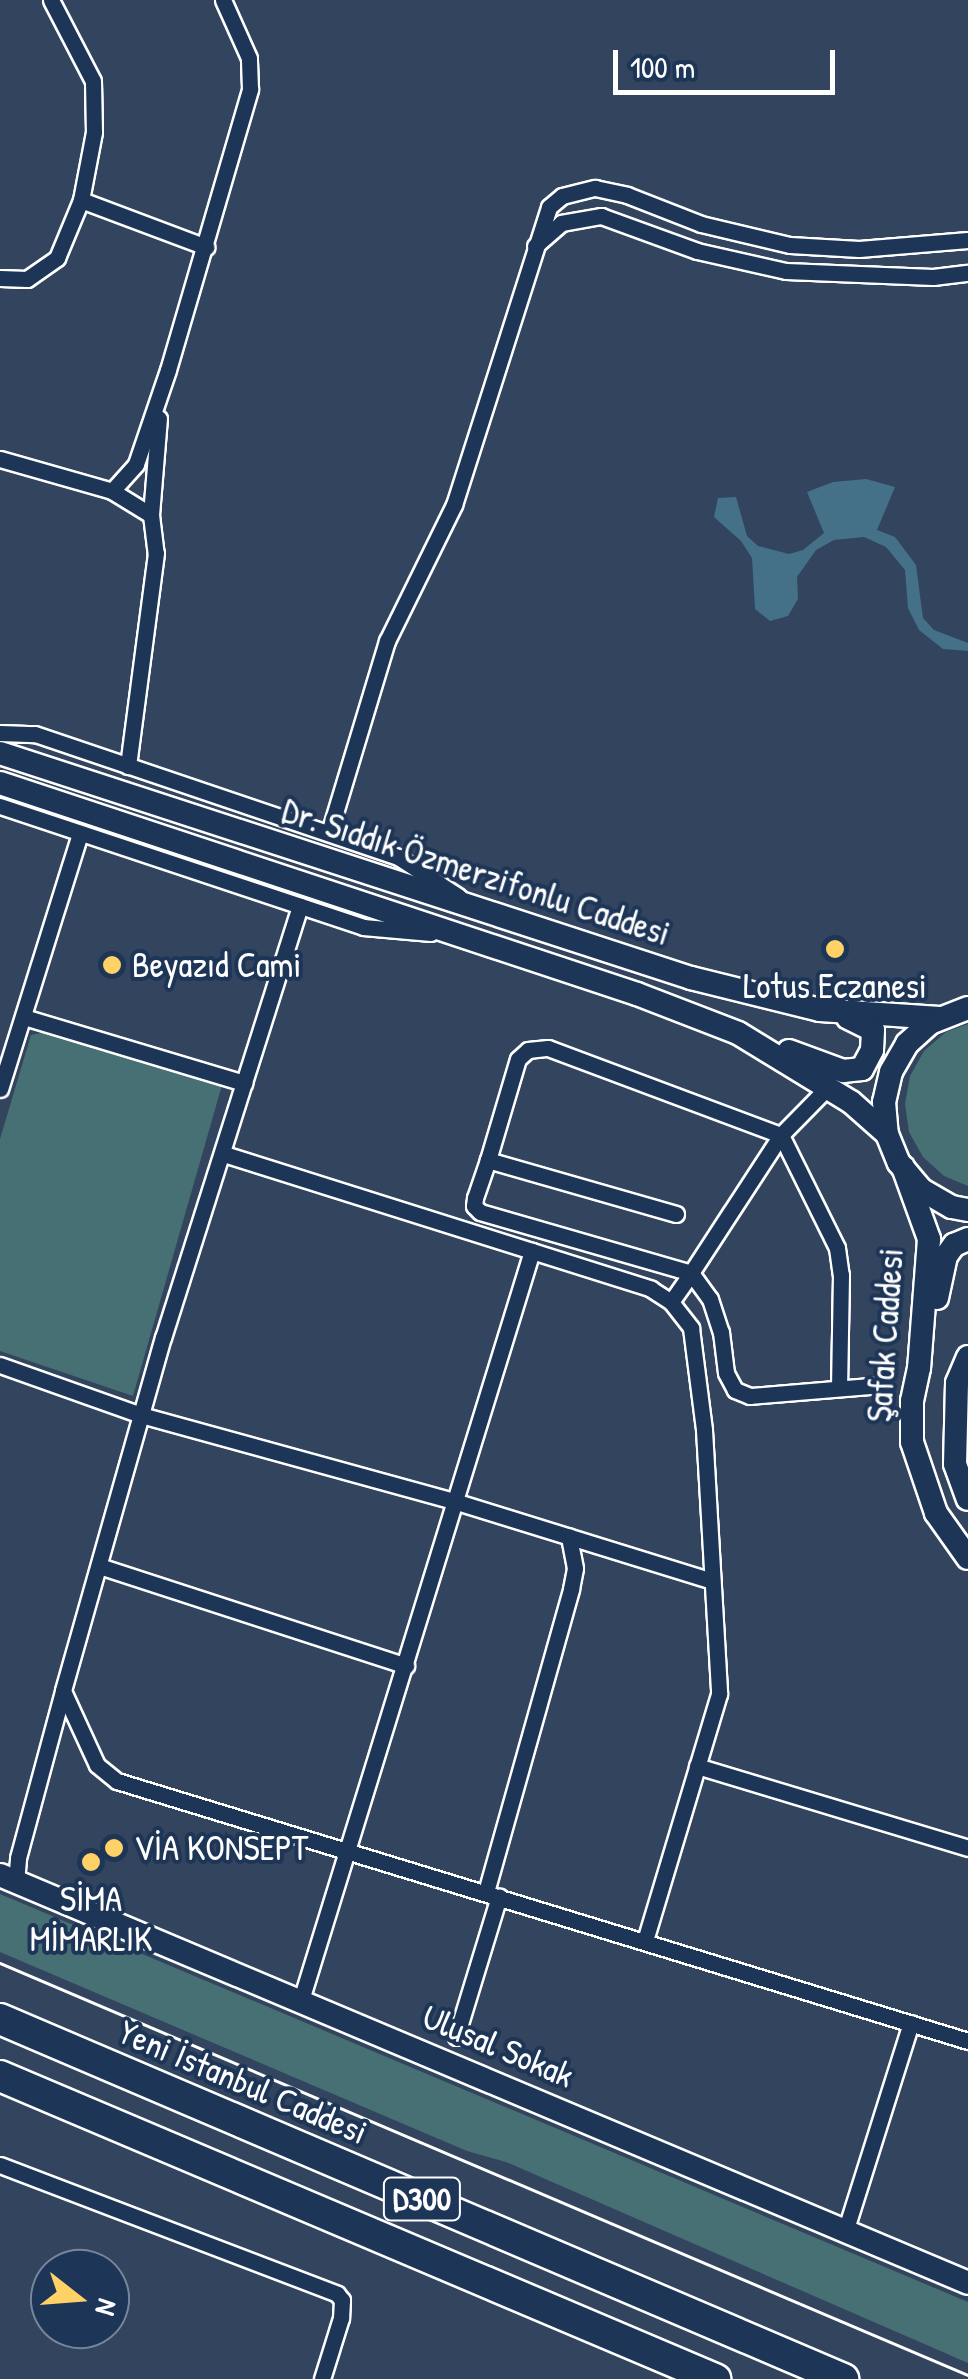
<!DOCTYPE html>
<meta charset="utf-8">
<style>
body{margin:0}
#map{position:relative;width:968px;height:2379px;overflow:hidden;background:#32445e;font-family:"Patrick Hand",sans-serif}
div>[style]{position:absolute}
.green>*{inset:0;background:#477075}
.water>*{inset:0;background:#447088}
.roads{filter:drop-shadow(2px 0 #fff) drop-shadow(-2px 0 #fff) drop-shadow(0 2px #fff) drop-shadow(0 -2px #fff)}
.street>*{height:15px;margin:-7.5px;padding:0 7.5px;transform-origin:7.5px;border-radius:7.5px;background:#1d3557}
.secondary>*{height:22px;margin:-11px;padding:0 11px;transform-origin:11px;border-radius:11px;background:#1d3557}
.highway>*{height:30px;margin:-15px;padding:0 15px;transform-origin:15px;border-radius:15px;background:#1d3557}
.tram>*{height:2.5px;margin:-1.25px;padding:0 1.25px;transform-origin:1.25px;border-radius:1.25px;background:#fff}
.dots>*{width:28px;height:28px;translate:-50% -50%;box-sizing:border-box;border:5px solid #1d3557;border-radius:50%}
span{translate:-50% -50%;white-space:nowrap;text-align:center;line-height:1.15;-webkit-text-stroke:8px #1d3557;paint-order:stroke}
.shield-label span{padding:2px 8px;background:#1d3557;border:2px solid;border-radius:8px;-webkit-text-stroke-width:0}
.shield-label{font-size:32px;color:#fff;font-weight:700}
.street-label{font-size:35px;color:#fff}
.poi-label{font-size:35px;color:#fff}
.left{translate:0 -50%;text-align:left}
.north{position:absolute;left:30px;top:2249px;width:100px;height:100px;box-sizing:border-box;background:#1d3557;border:2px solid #77869a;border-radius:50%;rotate:107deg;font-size:28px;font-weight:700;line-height:40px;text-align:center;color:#fff}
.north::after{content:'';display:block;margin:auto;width:35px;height:45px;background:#ffd166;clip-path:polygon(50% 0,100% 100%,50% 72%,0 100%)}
.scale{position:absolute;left:613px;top:50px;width:222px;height:45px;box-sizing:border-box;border:5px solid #fff;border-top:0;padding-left:12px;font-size:30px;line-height:35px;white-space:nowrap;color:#fff;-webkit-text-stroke:8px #1d3557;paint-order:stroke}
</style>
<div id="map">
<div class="green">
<i style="clip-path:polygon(968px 1024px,968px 1186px,944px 1176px,923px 1157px,909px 1132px,905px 1104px,910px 1076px,924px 1051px,946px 1032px)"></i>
<i style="clip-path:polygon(46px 1032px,222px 1085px,133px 1396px,0 1351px,0 1139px,31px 1035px)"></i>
<i style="clip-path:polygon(0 1894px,968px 2302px,968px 2363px,506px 2162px,467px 2151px,0 1952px)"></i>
</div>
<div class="water">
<i style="clip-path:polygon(866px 479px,895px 487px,877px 530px,895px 537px,916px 565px,923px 618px,934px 630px,968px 643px,968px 651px,943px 649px,919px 630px,908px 608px,905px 570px,886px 547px,864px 537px,834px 540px,816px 550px,797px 577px,798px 599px,788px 616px,770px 621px,755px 609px,752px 558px,741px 541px,714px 517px,718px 498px,736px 497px,747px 536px,758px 546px,789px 554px,803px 550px,824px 533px,807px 492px,833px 482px)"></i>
</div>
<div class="roads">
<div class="street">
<i style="left:51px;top:0;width:91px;rotate:62.6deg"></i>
<i style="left:93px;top:81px;width:51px;rotate:88.9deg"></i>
<i style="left:94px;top:132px;width:69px;rotate:100.8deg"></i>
<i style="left:81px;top:200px;width:134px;rotate:20.6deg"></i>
<i style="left:535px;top:246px;width:35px;rotate:-41deg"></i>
<i style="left:561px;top:223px;width:41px;rotate:-9.9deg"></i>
<i style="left:601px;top:216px;width:102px;rotate:20deg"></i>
<i style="left:697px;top:251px;width:91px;rotate:12.7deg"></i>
<i style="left:786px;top:271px;width:147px;rotate:2.3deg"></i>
<i style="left:933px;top:277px;width:35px;rotate:-7deg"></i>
<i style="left:0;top:278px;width:27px;rotate:2deg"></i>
<i style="left:27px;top:279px;width:37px;rotate:-35deg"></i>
<i style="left:57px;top:258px;width:63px;rotate:-67.5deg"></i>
<i style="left:0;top:459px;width:116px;rotate:15.9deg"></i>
<i style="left:112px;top:491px;width:46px;rotate:31.6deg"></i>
<i style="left:151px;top:515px;width:38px;rotate:83deg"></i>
<i style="left:156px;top:553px;width:215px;rotate:97.5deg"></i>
<i style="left:112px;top:491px;width:36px;rotate:-48deg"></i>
<i style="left:136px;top:464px;width:99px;rotate:-71.2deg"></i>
<i style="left:168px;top:370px;width:293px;rotate:-73.7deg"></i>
<i style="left:250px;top:89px;width:31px;rotate:-92deg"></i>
<i style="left:249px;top:58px;width:64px;rotate:-114.1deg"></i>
<i style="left:151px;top:515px;width:97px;rotate:-85.3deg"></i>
<i style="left:0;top:733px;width:35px;rotate:2deg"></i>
<i style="left:35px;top:734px;width:383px;rotate:18.7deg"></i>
<i style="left:398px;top:857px;width:72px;rotate:33deg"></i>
<i style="left:0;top:806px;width:383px;rotate:18.4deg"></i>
<i style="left:363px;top:927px;width:68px;rotate:5deg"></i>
<i style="left:329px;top:833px;width:201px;rotate:-73.2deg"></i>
<i style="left:387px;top:641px;width:152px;rotate:-63.8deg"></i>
<i style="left:454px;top:505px;width:313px;rotate:-72.3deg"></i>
<i style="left:549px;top:207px;width:17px;rotate:-40deg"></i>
<i style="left:562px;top:196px;width:34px;rotate:-14deg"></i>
<i style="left:595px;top:188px;width:33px;rotate:12deg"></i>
<i style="left:627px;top:195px;width:79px;rotate:21.4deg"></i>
<i style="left:701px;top:224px;width:91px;rotate:13.3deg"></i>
<i style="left:790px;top:245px;width:69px;rotate:3.3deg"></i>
<i style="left:859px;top:249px;width:109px;rotate:-4.7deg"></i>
<i style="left:300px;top:906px;width:452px;rotate:107.6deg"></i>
<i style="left:163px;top:1337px;width:368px;rotate:105.8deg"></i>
<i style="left:63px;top:1691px;width:81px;rotate:65.3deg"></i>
<i style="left:97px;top:1765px;width:26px;rotate:39deg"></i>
<i style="left:117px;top:1781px;width:890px;rotate:16.99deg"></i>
<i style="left:24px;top:1017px;width:230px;rotate:16.7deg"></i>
<i style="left:0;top:1089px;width:268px;rotate:-72.6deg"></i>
<i style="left:224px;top:1154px;width:448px;rotate:17.5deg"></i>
<i style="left:651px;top:1289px;width:24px;rotate:33deg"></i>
<i style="left:671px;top:1302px;width:33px;rotate:52deg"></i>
<i style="left:691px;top:1328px;width:103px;rotate:82.7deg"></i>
<i style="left:704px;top:1430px;width:264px;rotate:86.7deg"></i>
<i style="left:719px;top:1694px;width:257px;rotate:106.7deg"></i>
<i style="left:488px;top:1160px;width:40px;rotate:108.9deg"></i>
<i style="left:475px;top:1198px;width:8px;rotate:97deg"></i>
<i style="left:474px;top:1206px;width:8px;rotate:45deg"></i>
<i style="left:480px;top:1212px;width:220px;rotate:16.1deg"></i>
<i style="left:691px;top:1273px;width:165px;rotate:-56.9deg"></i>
<i style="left:781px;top:1135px;width:67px;rotate:-45.6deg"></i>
<i style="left:676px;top:1214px;width:196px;rotate:-164deg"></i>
<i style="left:488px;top:1160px;width:105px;rotate:-73.5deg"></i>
<i style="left:518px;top:1059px;width:13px;rotate:-42deg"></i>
<i style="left:528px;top:1050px;width:20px;rotate:-6deg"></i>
<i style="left:548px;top:1048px;width:249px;rotate:20.5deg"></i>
<i style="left:781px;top:1135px;width:126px;rotate:63.6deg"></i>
<i style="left:837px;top:1248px;width:27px;rotate:82deg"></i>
<i style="left:841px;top:1275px;width:112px;rotate:91deg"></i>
<i style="left:671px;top:1302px;width:35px;rotate:-55deg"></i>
<i style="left:691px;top:1273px;width:32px;rotate:54deg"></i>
<i style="left:710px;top:1299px;width:35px;rotate:72deg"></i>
<i style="left:721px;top:1332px;width:41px;rotate:83deg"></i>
<i style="left:726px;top:1373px;width:19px;rotate:62deg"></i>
<i style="left:735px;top:1390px;width:16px;rotate:22deg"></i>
<i style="left:750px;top:1396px;width:131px;rotate:-4.8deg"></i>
<i style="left:0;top:1365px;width:150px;rotate:19.5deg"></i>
<i style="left:141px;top:1415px;width:328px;rotate:15.4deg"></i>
<i style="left:457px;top:1502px;width:267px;rotate:17.2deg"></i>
<i style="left:99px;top:1566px;width:323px;rotate:18deg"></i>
<i style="left:697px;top:1766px;width:283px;rotate:16.8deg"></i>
<i style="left:16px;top:1882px;width:24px;rotate:-85deg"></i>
<i style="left:18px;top:1858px;width:173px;rotate:-74.9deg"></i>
<i style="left:486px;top:1892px;width:315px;rotate:-74.3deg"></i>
<i style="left:571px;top:1589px;width:21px;rotate:-79deg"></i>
<i style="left:575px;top:1568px;width:32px;rotate:-101deg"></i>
<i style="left:301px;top:2000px;width:784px;rotate:-72.86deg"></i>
<i style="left:456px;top:2037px;width:147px;rotate:-73deg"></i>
<i style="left:0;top:2165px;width:361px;rotate:20.9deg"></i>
<i style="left:337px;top:2294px;width:8px;rotate:50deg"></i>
<i style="left:342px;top:2300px;width:18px;rotate:93deg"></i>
<i style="left:341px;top:2318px;width:64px;rotate:107.3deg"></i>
<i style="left:845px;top:2232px;width:219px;rotate:-72.5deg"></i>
</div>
<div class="secondary">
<i style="left:0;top:753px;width:727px;rotate:18.04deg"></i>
<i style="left:691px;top:978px;width:133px;rotate:13.9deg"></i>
<i style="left:820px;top:1010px;width:120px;rotate:3.8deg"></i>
<i style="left:0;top:783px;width:671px;rotate:18.33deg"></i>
<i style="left:637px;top:994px;width:108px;rotate:21.1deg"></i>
<i style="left:738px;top:1033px;width:132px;rotate:31.4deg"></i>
<i style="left:851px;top:1102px;width:48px;rotate:41.6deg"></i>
<i style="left:968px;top:1008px;width:41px;rotate:158.5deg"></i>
<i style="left:930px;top:1023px;width:31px;rotate:138deg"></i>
<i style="left:907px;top:1044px;width:32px;rotate:120deg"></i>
<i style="left:891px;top:1072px;width:31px;rotate:103deg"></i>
<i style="left:884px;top:1102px;width:32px;rotate:85deg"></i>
<i style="left:887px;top:1134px;width:31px;rotate:68deg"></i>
<i style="left:899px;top:1163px;width:35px;rotate:50deg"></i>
<i style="left:922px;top:1190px;width:34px;rotate:30deg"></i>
<i style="left:952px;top:1207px;width:16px;rotate:11deg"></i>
<i style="left:789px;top:1051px;width:58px;rotate:20.3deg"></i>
<i style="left:843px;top:1071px;width:19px;rotate:-6deg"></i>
<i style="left:862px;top:1069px;width:21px;rotate:-62deg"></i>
<i style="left:872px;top:1050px;width:20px;rotate:-87deg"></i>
<i style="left:873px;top:1030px;width:28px;rotate:-154deg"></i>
<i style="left:903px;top:1167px;width:77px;rotate:70.1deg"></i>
<i style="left:929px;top:1239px;width:129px;rotate:94.4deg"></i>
<i style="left:919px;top:1368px;width:34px;rotate:102deg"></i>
<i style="left:912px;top:1401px;width:41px;rotate:90deg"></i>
<i style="left:912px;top:1442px;width:75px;rotate:71.3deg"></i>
<i style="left:936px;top:1513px;width:55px;rotate:54.6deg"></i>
<i style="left:937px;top:1298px;width:43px;rotate:-77.9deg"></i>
<i style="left:946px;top:1256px;width:14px;rotate:-54deg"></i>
<i style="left:954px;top:1245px;width:15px;rotate:-23deg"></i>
<i style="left:968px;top:1357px;width:28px;rotate:113deg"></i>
<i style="left:957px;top:1383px;width:81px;rotate:91.4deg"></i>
<i style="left:955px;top:1464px;width:37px;rotate:70deg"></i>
<i style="left:0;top:1875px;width:1050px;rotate:22.85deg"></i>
</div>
<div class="highway">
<i style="left:0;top:2019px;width:917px;rotate:23.12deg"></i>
<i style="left:0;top:2076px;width:777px;rotate:22.97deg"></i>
</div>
</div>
<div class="tram">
<i style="left:0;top:1963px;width:1052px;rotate:23.06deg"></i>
</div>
<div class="dots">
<i style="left:835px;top:949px;background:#ffd166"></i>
<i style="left:112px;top:965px;background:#ffd166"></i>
<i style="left:114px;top:1848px;background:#ffd166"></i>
<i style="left:91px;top:1862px;background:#ffd166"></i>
</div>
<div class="shield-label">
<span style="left:422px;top:2199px">D300</span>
</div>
<div class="street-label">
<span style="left:476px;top:872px;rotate:18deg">Dr. Sıddık Özmerzifonlu Caddesi</span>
<span style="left:885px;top:1335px;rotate:-86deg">Şafak Caddesi</span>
<span style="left:498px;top:2046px;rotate:23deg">Ulusal Sokak</span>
<span style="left:243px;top:2082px;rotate:23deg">Yeni İstanbul Caddesi</span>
</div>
<div class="poi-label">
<span class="left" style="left:132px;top:965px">Beyazıd Cami</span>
<span style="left:835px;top:986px">Lotus Eczanesi</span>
<span class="left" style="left:134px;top:1848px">VİA KONSEPT</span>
<span style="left:91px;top:1919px">SİMA<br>MİMARLIK</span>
</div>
<div class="north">N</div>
<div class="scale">100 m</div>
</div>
